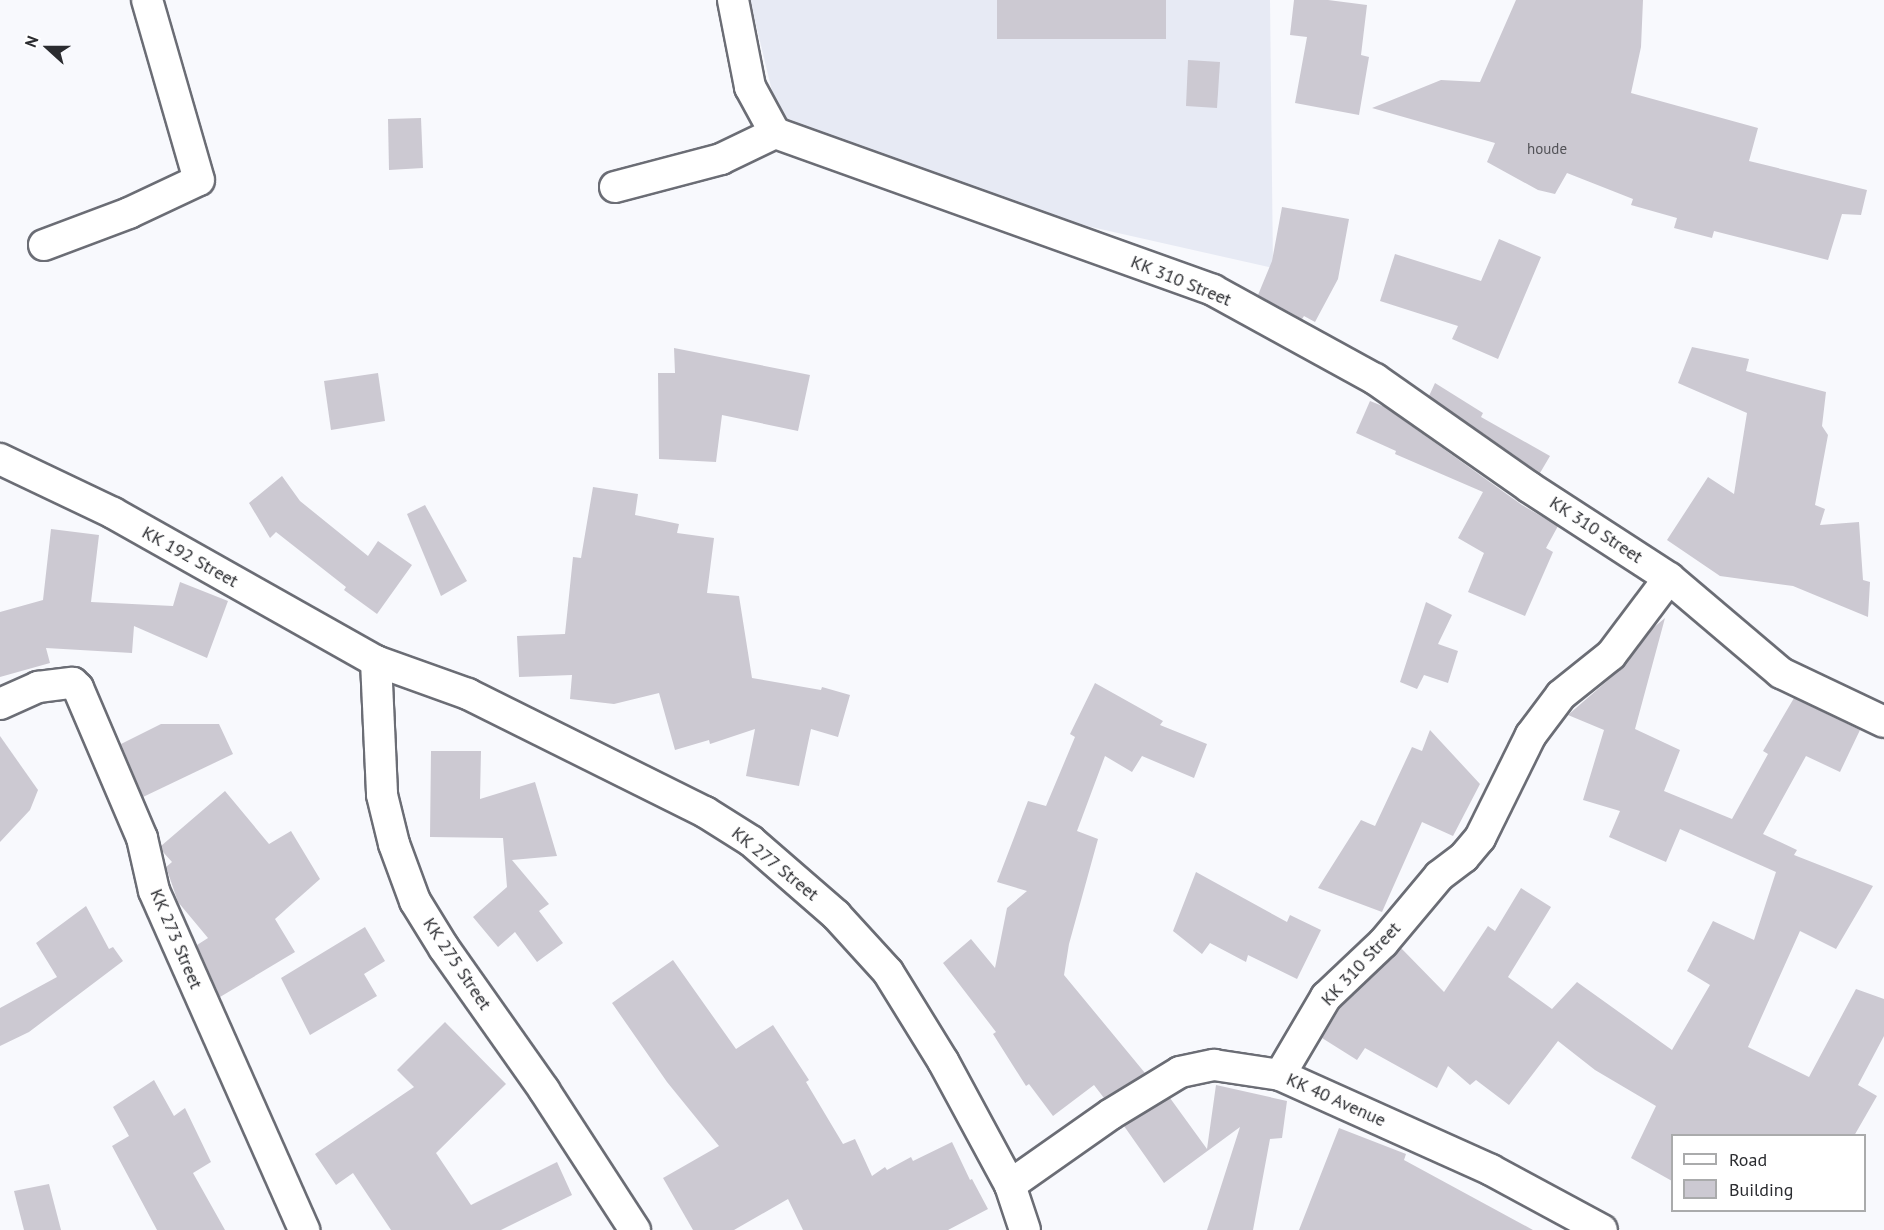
<!DOCTYPE html>
<style>
body{margin:0}
#map{position:relative;width:1884px;height:1230px;overflow:hidden;background:#f8f9fd;font-family:"PT Sans",sans-serif}
div>[style]{position:absolute}
.built>*{inset:0;background:#e7eaf4}
.building>*{inset:0;background:#ccc9d2}
.roads{filter:drop-shadow(2px 0 #6b6d75) drop-shadow(-2px 0 #6b6d75) drop-shadow(0 2px #6b6d75) drop-shadow(0 -2px #6b6d75)}
.street>*{height:30px;margin:-15px;padding:0 15px;transform-origin:15px;border-radius:15px;background:#fff}
span{translate:-50% -50%;white-space:nowrap;text-align:center;line-height:1.15;-webkit-text-stroke:6px #fff;paint-order:stroke}
.number-label{font-size:15px;color:#535358}
.number-label span{-webkit-text-stroke-width:0}
.street-label{font-size:18px;color:#2b2c30}
.legend{position:absolute;left:1671px;top:1134px;width:195px;height:78px;box-sizing:border-box;background:#fff;border:2px solid #aaabac;margin:0;padding:8px 10px;list-style:none;font-size:18px;color:#2b2c30}
.legend li{display:flex;align-items:center;gap:12px;height:30px}
.legend b{width:30px;border:2px solid #aaabac}
.north{position:absolute;left:18px;top:18px;width:60px;height:60px;-webkit-text-stroke:4px #fff;paint-order:stroke;rotate:291deg;font-size:16px;font-weight:700;line-height:24px;text-align:center;color:#2b2c30}
.north::after{content:'';display:block;margin:auto;width:21px;height:27px;background:#2b2c30;clip-path:polygon(50% 0,100% 100%,50% 72%,0 100%)}
</style>
<div id="map">
<div class="built">
<i style="clip-path:polygon(750px 0,1270px 0,1273px 268px,1016px 210px,778px 116px)"></i>
</div>
<div class="building">
<i style="clip-path:polygon(997px 0,1166px 0,1166px 39px,997px 39px)"></i>
<i style="clip-path:polygon(1294px 0,1328px 0,1367px 5px,1361px 55px,1369px 57px,1359px 115px,1295px 103px,1307px 37px,1290px 35px)"></i>
<i style="clip-path:polygon(1516px 0,1643px 0,1641px 47px,1631px 93px,1758px 128px,1749px 161px,1867px 190px,1861px 215px,1842px 214px,1828px 260px,1714px 231px,1712px 238px,1674px 228px,1677px 218px,1631px 205px,1633px 199px,1567px 173px,1555px 194px,1538px 190px,1487px 162px,1495px 143px,1372px 108px,1441px 80px,1480px 82px)"></i>
<i style="clip-path:polygon(1188px 60px,1220px 62px,1217px 108px,1186px 106px)"></i>
<i style="clip-path:polygon(421px 118px,423px 168px,389px 170px,388px 119px)"></i>
<i style="clip-path:polygon(1282px 207px,1349px 219px,1338px 279px,1315px 322px,1304px 316px,1302px 319px,1258px 295px,1272px 261px)"></i>
<i style="clip-path:polygon(1499px 239px,1541px 257px,1498px 359px,1452px 339px,1458px 326px,1380px 301px,1395px 254px,1481px 281px)"></i>
<i style="clip-path:polygon(1692px 347px,1749px 359px,1746px 371px,1826px 392px,1822px 426px,1828px 435px,1815px 505px,1825px 509px,1820px 525px,1859px 522px,1863px 580px,1870px 582px,1868px 617px,1793px 586px,1720px 576px,1667px 540px,1708px 477px,1734px 494px,1747px 413px,1678px 383px)"></i>
<i style="clip-path:polygon(674px 348px,810px 375px,798px 431px,722px 415px,716px 462px,659px 459px,658px 373px,675px 373px)"></i>
<i style="clip-path:polygon(378px 373px,385px 421px,331px 430px,324px 381px)"></i>
<i style="clip-path:polygon(1435px 383px,1483px 413px,1481px 417px,1550px 456px,1540px 473px,1429px 396px)"></i>
<i style="clip-path:polygon(1370px 401px,1385px 407px,1522px 505px,1558px 526px,1546px 548px,1553px 552px,1525px 616px,1468px 592px,1484px 553px,1458px 538px,1483px 492px,1395px 454px,1396px 451px,1356px 433px)"></i>
<i style="clip-path:polygon(282px 476px,300px 501px,368px 556px,378px 541px,412px 565px,377px 614px,344px 590px,346px 587px,276px 532px,270px 538px,249px 503px)"></i>
<i style="clip-path:polygon(593px 487px,638px 494px,635px 515px,679px 524px,677px 533px,714px 538px,707px 593px,739px 596px,752px 678px,821px 690px,822px 687px,850px 695px,838px 737px,811px 729px,799px 786px,746px 776px,755px 729px,710px 744px,709px 740px,675px 750px,659px 693px,614px 704px,570px 699px,572px 675px,519px 677px,517px 636px,565px 634px,573px 557px,581px 558px)"></i>
<i style="clip-path:polygon(425px 505px,467px 581px,441px 596px,407px 514px)"></i>
<i style="clip-path:polygon(51px 529px,99px 535px,91px 602px,173px 606px,180px 582px,228px 601px,207px 658px,134px 626px,132px 653px,46px 648px,50px 663px,0 677px,0 612px,43px 600px)"></i>
<i style="clip-path:polygon(1426px 602px,1452px 615px,1438px 644px,1458px 651px,1448px 683px,1424px 675px,1417px 689px,1400px 682px)"></i>
<i style="clip-path:polygon(1665px 618px,1635px 729px,1680px 750px,1664px 791px,1732px 819px,1768px 754px,1763px 751px,1794px 698px,1860px 730px,1840px 772px,1806px 756px,1763px 834px,1797px 850px,1794px 855px,1873px 886px,1836px 949px,1800px 931px,1748px 1047px,1809px 1077px,1856px 989px,1884px 999px,1884px 1036px,1858px 1085px,1877px 1096px,1854px 1136px,1672px 1136px,1672px 1181px,1631px 1158px,1656px 1106px,1595px 1070px,1558px 1041px,1509px 1105px,1476px 1080px,1470px 1085px,1448px 1066px,1437px 1088px,1365px 1048px,1357px 1060px,1322px 1038px,1340px 1008px,1401px 948px,1444px 992px,1488px 926px,1495px 931px,1521px 888px,1551px 907px,1508px 977px,1552px 1009px,1577px 982px,1672px 1050px,1710px 985px,1687px 971px,1713px 921px,1754px 940px,1776px 872px,1680px 829px,1666px 862px,1609px 837px,1620px 811px,1583px 800px,1604px 730px,1568px 715px,1622px 668px,1653px 628px)"></i>
<i style="clip-path:polygon(1095px 683px,1163px 721px,1160px 725px,1207px 744px,1194px 778px,1142px 756px,1132px 772px,1105px 756px,1077px 831px,1098px 839px,1069px 944px,1064px 975px,1145px 1073px,1104px 1098px,1094px 1085px,1053px 1116px,1029px 1084px,1026px 1086px,993px 1034px,996px 1032px,943px 963px,971px 939px,995px 968px,1007px 908px,1027px 891px,997px 882px,1028px 801px,1046px 806px,1075px 737px,1070px 734px)"></i>
<i style="clip-path:polygon(161px 724px,219px 724px,233px 754px,143px 797px,121px 744px)"></i>
<i style="clip-path:polygon(1430px 730px,1480px 784px,1453px 836px,1422px 822px,1382px 912px,1318px 888px,1361px 820px,1375px 826px,1412px 747px,1422px 751px)"></i>
<i style="clip-path:polygon(0 736px,38px 790px,30px 810px,0 842px)"></i>
<i style="clip-path:polygon(431px 751px,481px 751px,480px 799px,535px 782px,557px 856px,512px 860px,549px 904px,539px 911px,563px 943px,537px 962px,515px 932px,498px 947px,473px 917px,507px 887px,503px 838px,430px 837px)"></i>
<i style="clip-path:polygon(225px 791px,269px 844px,291px 831px,320px 879px,275px 919px,295px 952px,220px 997px,197px 945px,208px 938px,178px 902px,166px 867px,172px 862px,163px 852px,161px 846px)"></i>
<i style="clip-path:polygon(1196px 872px,1287px 922px,1290px 915px,1321px 930px,1297px 979px,1248px 955px,1246px 962px,1210px 943px,1202px 954px,1173px 931px)"></i>
<i style="clip-path:polygon(86px 906px,109px 949px,113px 947px,123px 961px,29px 1032px,0 1046px,0 1008px,57px 977px,36px 943px)"></i>
<i style="clip-path:polygon(365px 927px,385px 961px,364px 974px,377px 996px,310px 1035px,281px 978px)"></i>
<i style="clip-path:polygon(673px 960px,736px 1049px,773px 1025px,809px 1080px,806px 1082px,843px 1144px,855px 1139px,872px 1176px,885px 1167px,887px 1170px,911px 1157px,913px 1161px,952px 1142px,970px 1180px,972px 1179px,988px 1209px,948px 1230px,803px 1230px,788px 1199px,734px 1230px,693px 1230px,663px 1178px,719px 1146px,667px 1082px,612px 1003px)"></i>
<i style="clip-path:polygon(445px 1022px,506px 1084px,436px 1153px,471px 1205px,557px 1162px,572px 1195px,501px 1230px,391px 1230px,353px 1173px,336px 1185px,315px 1154px,414px 1087px,397px 1070px)"></i>
<i style="clip-path:polygon(154px 1080px,174px 1116px,185px 1108px,211px 1162px,193px 1173px,225px 1230px,157px 1230px,112px 1146px,129px 1136px,113px 1107px)"></i>
<i style="clip-path:polygon(1216px 1085px,1287px 1101px,1282px 1138px,1270px 1139px,1253px 1230px,1207px 1230px,1240px 1127px,1164px 1183px,1124px 1126px,1170px 1098px,1207px 1149px)"></i>
<i style="clip-path:polygon(1339px 1128px,1406px 1154px,1404px 1160px,1533px 1230px,1299px 1230px)"></i>
<i style="clip-path:polygon(49px 1184px,61px 1230px,24px 1230px,14px 1191px)"></i>
</div>
<div class="roads">
<div class="street">
<i style="left:733px;top:0;width:89px;rotate:78.9deg"></i>
<i style="left:750px;top:87px;width:52px;rotate:61.5deg"></i>
<i style="left:775px;top:133px;width:465px;rotate:19.7deg"></i>
<i style="left:1213px;top:290px;width:185px;rotate:28.8deg"></i>
<i style="left:1375px;top:379px;width:188px;rotate:35deg"></i>
<i style="left:1529px;top:487px;width:167px;rotate:33deg"></i>
<i style="left:1669px;top:578px;width:147px;rotate:40.3deg"></i>
<i style="left:1781px;top:673px;width:114px;rotate:25.4deg"></i>
<i style="left:615px;top:187px;width:110px;rotate:-14.8deg"></i>
<i style="left:721px;top:159px;width:60px;rotate:-25.7deg"></i>
<i style="left:44px;top:245px;width:91px;rotate:-20.6deg"></i>
<i style="left:129px;top:213px;width:77px;rotate:-25.2deg"></i>
<i style="left:199px;top:180px;width:187px;rotate:-106.1deg"></i>
<i style="left:0;top:459px;width:125px;rotate:25.5deg"></i>
<i style="left:113px;top:513px;width:302px;rotate:29.4deg"></i>
<i style="left:376px;top:661px;width:98px;rotate:19.7deg"></i>
<i style="left:468px;top:694px;width:265px;rotate:26.5deg"></i>
<i style="left:705px;top:812px;width:54px;rotate:32.2deg"></i>
<i style="left:751px;top:841px;width:113px;rotate:41deg"></i>
<i style="left:836px;top:915px;width:77px;rotate:47.6deg"></i>
<i style="left:888px;top:972px;width:105px;rotate:58.3deg"></i>
<i style="left:943px;top:1061px;width:141px;rotate:61.6deg"></i>
<i style="left:1010px;top:1185px;width:47px;rotate:71.6deg"></i>
<i style="left:376px;top:661px;width:134px;rotate:87.4deg"></i>
<i style="left:382px;top:795px;width:50px;rotate:76.2deg"></i>
<i style="left:394px;top:844px;width:61px;rotate:69.8deg"></i>
<i style="left:415px;top:901px;width:55px;rotate:58.3deg"></i>
<i style="left:444px;top:948px;width:174px;rotate:54.8deg"></i>
<i style="left:544px;top:1090px;width:167px;rotate:57deg"></i>
<i style="left:0;top:704px;width:42px;rotate:-24.1deg"></i>
<i style="left:38px;top:687px;width:35px;rotate:-7deg"></i>
<i style="left:73px;top:683px;width:7px;rotate:45deg"></i>
<i style="left:78px;top:688px;width:163px;rotate:66.9deg"></i>
<i style="left:142px;top:838px;width:54px;rotate:77.2deg"></i>
<i style="left:154px;top:891px;width:371px;rotate:66.1deg"></i>
<i style="left:1280px;top:1075px;width:91px;rotate:-59.5deg"></i>
<i style="left:1326px;top:997px;width:79px;rotate:-43.5deg"></i>
<i style="left:1383px;top:943px;width:87px;rotate:-50.1deg"></i>
<i style="left:1439px;top:876px;width:31px;rotate:-37deg"></i>
<i style="left:1464px;top:857px;width:25px;rotate:-50deg"></i>
<i style="left:1480px;top:838px;width:115px;rotate:-63.7deg"></i>
<i style="left:1531px;top:735px;width:50px;rotate:-53.1deg"></i>
<i style="left:1561px;top:695px;width:64px;rotate:-38.7deg"></i>
<i style="left:1611px;top:655px;width:96px;rotate:-53deg"></i>
<i style="left:1010px;top:1185px;width:123px;rotate:-35.1deg"></i>
<i style="left:1111px;top:1114px;width:81px;rotate:-31.3deg"></i>
<i style="left:1180px;top:1072px;width:35px;rotate:-12deg"></i>
<i style="left:1214px;top:1065px;width:67px;rotate:8.6deg"></i>
<i style="left:1280px;top:1075px;width:231px;rotate:24.2deg"></i>
<i style="left:1491px;top:1170px;width:126px;rotate:28.4deg"></i>
</div>
</div>
<div class="number-label">
<span style="left:1547px;top:149px">houde</span>
</div>
<div class="street-label">
<span style="left:1181px;top:281px;rotate:22deg">KK 310 Street</span>
<span style="left:1596px;top:530px;rotate:33deg">KK 310 Street</span>
<span style="left:190px;top:557px;rotate:29deg">KK 192 Street</span>
<span style="left:775px;top:864px;rotate:39deg">KK 277 Street</span>
<span style="left:176px;top:939px;rotate:67deg">KK 273 Street</span>
<span style="left:457px;top:964px;rotate:56deg">KK 275 Street</span>
<span style="left:1361px;top:964px;rotate:-47deg">KK 310 Street</span>
<span style="left:1336px;top:1100px;rotate:24deg">KK 40 Avenue</span>
</div>
<ul class="legend">
<li><b style="height:8px;background:#fff"></b>Road</li>
<li><b style="height:16px;background:#ccc9d2"></b>Building</li>
</ul>
<div class="north">N</div>
</div>
